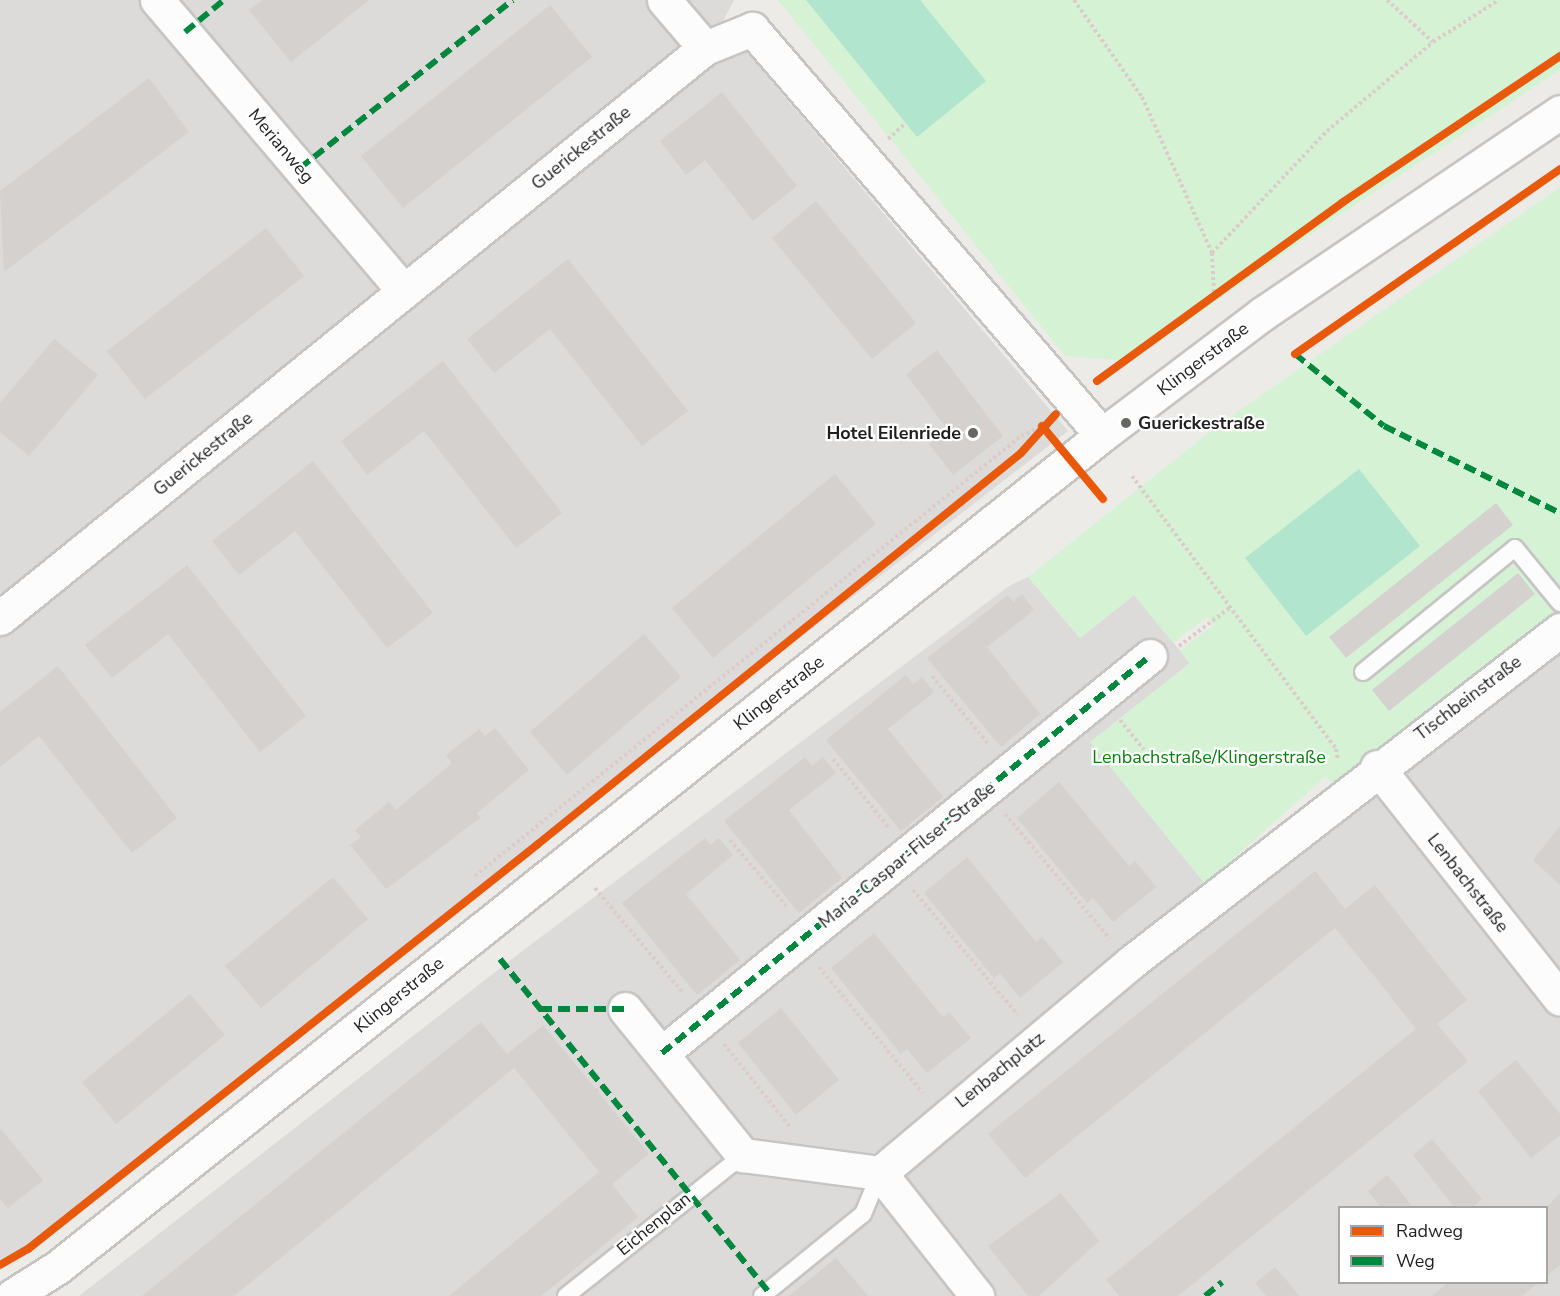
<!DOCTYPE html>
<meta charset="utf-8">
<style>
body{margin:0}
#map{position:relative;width:1560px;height:1296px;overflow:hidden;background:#edebe8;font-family:"Nunito Sans",sans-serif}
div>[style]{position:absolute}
.residential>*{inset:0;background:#dcdbd9}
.park>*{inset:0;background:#d5f3d4}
.pitch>*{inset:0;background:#b2e5ce}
.building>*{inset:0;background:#d4d1cf}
.path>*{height:4px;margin-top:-2px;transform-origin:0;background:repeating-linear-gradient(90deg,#dbccca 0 3px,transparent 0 6px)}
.roads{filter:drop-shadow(2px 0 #c6c5c4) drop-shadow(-2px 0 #c6c5c4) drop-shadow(0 2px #c6c5c4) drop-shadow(0 -2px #c6c5c4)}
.service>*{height:16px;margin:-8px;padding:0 8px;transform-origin:8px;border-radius:8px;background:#fcfcfc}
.minor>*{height:33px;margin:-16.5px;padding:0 16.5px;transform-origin:16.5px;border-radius:16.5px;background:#fcfcfc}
.tertiary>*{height:33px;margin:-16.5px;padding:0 16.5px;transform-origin:16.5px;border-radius:16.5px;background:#fcfcfc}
.quiet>*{height:6px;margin-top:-3px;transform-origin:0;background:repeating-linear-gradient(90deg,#00873e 0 12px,transparent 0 18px)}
.cycleway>*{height:8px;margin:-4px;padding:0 4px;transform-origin:4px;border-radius:4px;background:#e8590c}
.dots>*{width:16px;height:16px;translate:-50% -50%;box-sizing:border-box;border:3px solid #fff;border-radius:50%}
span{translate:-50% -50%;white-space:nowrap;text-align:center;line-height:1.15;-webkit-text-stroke:4.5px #fff;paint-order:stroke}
.street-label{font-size:18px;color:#1f1f1f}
.poi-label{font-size:18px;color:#1f1f1f;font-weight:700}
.left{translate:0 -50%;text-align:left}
.right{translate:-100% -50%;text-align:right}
.park-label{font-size:18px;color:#0a800f}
.legend{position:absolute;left:1338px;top:1206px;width:210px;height:78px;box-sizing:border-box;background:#fff;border:2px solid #a5a5a5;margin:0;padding:8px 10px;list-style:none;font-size:18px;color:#1f1f1f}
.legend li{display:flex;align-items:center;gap:12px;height:30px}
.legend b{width:30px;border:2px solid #a5a5a5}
</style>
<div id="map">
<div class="residential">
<i style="clip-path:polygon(0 0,734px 0,722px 23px,1068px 431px,563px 821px,30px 1251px,0 1268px)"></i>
<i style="clip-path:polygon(evenodd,1028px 577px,1080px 638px,1134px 595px,1190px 663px,1091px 742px,1208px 886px,1560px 612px,1560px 1296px,79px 1296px,517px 955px,1009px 586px,1028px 577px,1340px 1208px,1546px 1208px,1546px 1282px,1340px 1282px,1340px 1208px)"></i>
</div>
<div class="park">
<i style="clip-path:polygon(778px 0,1560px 0,1560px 70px,1317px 230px,1132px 361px,1065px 356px)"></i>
<i style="clip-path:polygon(1560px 187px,1560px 612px,1334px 785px,1326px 776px,1205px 884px,1090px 742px,1190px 663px,1180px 651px,1213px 625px,1207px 617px,1173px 643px,1134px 595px,1080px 638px,1028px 577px,1217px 426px)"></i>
</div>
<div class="pitch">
<i style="clip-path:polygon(806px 0,920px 0,986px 81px,917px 137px)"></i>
<i style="clip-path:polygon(1359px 469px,1420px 546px,1306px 636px,1245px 558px)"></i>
</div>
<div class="building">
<i style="clip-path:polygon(262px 0,369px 0,291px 62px,249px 10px)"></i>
<i style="clip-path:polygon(550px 5px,592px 57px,403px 208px,361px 156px)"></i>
<i style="clip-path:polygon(149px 78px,189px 132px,4px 272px,0 191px)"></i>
<i style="clip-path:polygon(722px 92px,797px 186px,753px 221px,705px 160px,686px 175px,660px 141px)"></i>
<i style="clip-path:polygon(816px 201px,916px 323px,872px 359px,772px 238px)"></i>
<i style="clip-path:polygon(266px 228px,304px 276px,145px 399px,107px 351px)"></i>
<i style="clip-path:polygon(568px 259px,688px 411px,642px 446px,550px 329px,494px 373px,467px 339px)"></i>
<i style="clip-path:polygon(54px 339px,98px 375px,29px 456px,0 432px,0 403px)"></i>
<i style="clip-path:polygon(937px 350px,1003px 436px,953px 475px,929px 444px,948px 430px,906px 374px)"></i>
<i style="clip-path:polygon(443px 361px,562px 513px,516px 548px,424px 431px,367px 475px,341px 441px)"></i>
<i style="clip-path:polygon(313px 461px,433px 613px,387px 648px,295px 531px,239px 575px,212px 541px)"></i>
<i style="clip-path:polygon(835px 474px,876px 524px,713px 658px,672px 608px)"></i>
<i style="clip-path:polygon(1496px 503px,1513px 525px,1346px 658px,1329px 637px)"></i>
<i style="clip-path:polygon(187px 565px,306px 716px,260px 752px,168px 634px,112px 678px,85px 645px)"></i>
<i style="clip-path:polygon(1518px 573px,1535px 594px,1389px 711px,1372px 690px)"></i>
<i style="clip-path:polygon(1022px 594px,1034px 610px,987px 647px,1040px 714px,1001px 747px,927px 658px,1008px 595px,1013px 602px)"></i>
<i style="clip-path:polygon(644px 634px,681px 677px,567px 775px,530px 732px)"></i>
<i style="clip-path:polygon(58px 666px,177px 818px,132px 853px,39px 736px,0 767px,0 712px)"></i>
<i style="clip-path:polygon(906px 675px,913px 684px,922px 677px,934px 692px,888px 729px,943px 797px,901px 831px,826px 740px)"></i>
<i style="clip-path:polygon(495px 728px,529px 770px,477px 813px,480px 818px,386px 889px,350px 845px,361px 837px,355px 830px,389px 802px,396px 810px,452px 763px,446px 755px,479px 729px,485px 736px)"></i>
<i style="clip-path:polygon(805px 757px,812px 766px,823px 757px,836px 773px,789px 810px,842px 878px,799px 913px,724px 821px)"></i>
<i style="clip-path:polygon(1059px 782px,1129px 866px,1135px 861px,1156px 887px,1113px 922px,1093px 898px,1087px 903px,1017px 818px)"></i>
<i style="clip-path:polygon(1560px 826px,1560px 885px,1533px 860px)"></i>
<i style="clip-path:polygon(705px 838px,710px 845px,719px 838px,733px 855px,686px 894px,740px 960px,697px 995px,622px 903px)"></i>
<i style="clip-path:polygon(967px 857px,1036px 942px,1042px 937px,1063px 962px,1020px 998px,1000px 973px,994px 978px,924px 893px)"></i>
<i style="clip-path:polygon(1315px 871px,1345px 909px,1375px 885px,1420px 942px,1467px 1000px,1437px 1024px,1468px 1061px,1178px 1296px,1119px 1296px,1106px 1280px,1416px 1029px,1376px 978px,1335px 928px,1025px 1178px,988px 1134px)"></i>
<i style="clip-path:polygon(333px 877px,368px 919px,261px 1008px,225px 966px)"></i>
<i style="clip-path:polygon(874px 933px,943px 1017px,949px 1012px,971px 1038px,927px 1073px,907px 1049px,901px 1054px,831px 968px)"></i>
<i style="clip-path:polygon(190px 994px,225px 1035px,116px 1124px,82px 1082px)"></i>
<i style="clip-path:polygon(781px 1008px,839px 1080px,796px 1115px,738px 1043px)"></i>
<i style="clip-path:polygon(481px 1022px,507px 1054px,543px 1025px,649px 1154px,612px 1184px,638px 1217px,567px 1275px,541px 1296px,449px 1296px,599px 1172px,514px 1068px,234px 1296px,142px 1296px)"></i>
<i style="clip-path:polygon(1516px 1060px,1560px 1114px,1560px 1135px,1531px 1158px,1478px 1091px)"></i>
<i style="clip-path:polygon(0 1128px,43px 1180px,8px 1208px,0 1199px)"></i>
<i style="clip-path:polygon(1432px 1139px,1482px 1199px,1472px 1208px,1455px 1208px,1413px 1155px)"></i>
<i style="clip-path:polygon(1387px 1175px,1396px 1185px,1413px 1208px,1381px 1208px,1368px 1191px)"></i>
<i style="clip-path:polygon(1061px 1193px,1099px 1241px,1039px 1296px,1028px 1296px,988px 1246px)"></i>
<i style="clip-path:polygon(1560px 1193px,1560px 1265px,1546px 1276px,1546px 1208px)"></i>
<i style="clip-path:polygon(836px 1258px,868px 1296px,789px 1296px,801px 1286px)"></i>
<i style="clip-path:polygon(1275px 1267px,1284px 1277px,1299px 1296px,1266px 1296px,1255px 1283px)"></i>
<i style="clip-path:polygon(1449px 1282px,1453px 1284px,1539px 1282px,1522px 1296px,1432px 1296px)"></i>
</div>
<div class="path">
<i style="left:1074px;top:0;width:118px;rotate:55deg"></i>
<i style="left:1142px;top:97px;width:171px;rotate:65.8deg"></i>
<i style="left:1212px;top:253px;width:41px;rotate:87.2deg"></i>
<i style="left:1387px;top:0;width:62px;rotate:42.4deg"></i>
<i style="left:888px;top:139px;width:24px;rotate:-42deg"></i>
<i style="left:1212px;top:253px;width:168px;rotate:-46.7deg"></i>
<i style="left:1327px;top:131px;width:138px;rotate:-40deg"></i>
<i style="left:1433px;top:42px;width:78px;rotate:-32.5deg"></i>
<i style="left:1132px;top:476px;width:341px;rotate:53.2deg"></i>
<i style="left:1336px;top:749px;width:12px;rotate:81deg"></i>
<i style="left:1179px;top:646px;width:65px;rotate:-36.9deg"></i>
<i style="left:932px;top:676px;width:89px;rotate:50.4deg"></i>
<i style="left:1120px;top:720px;width:38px;rotate:51deg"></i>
<i style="left:833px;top:759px;width:89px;rotate:50.9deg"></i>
<i style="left:1005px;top:814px;width:163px;rotate:50deg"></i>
<i style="left:730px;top:840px;width:89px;rotate:49.5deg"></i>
<i style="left:475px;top:876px;width:701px;rotate:-38.86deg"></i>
<i style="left:1021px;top:436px;width:23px;rotate:-25deg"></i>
<i style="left:595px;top:888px;width:137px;rotate:50deg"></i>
<i style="left:913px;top:890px;width:163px;rotate:50deg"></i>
<i style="left:819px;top:967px;width:163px;rotate:50.5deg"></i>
<i style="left:724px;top:1044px;width:106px;rotate:51.5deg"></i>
<i style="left:596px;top:1091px;width:8px;rotate:-40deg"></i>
</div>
<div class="roads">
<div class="service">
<i style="left:1363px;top:672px;width:196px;rotate:-39.2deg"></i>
<i style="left:1515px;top:548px;width:71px;rotate:50.7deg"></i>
<i style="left:566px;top:1296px;width:226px;rotate:-38.5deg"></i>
<i style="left:762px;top:1296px;width:130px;rotate:-39.1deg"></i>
<i style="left:863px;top:1214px;width:44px;rotate:-67.5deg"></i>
</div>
<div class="minor">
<i style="left:157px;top:0;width:382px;rotate:49.7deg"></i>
<i style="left:664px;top:0;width:63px;rotate:49.5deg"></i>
<i style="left:0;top:618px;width:907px;rotate:-38.96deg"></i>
<i style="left:705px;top:48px;width:51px;rotate:-22deg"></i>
<i style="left:752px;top:29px;width:536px;rotate:49.24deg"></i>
<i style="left:1377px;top:767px;width:295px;rotate:51.7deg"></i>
<i style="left:625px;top:1009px;width:188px;rotate:51.1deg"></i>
<i style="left:743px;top:1155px;width:138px;rotate:7.5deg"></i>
<i style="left:880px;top:1173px;width:326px;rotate:-40deg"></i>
<i style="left:1130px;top:963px;width:544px;rotate:-37.75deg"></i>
<i style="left:662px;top:1053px;width:629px;rotate:-39.13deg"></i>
<i style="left:880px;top:1173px;width:157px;rotate:51.7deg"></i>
</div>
<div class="tertiary">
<i style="left:12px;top:1296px;width:54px;rotate:-32.2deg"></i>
<i style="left:58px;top:1267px;width:1335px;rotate:-38.55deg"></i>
<i style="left:1102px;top:435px;width:201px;rotate:-37.1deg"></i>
<i style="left:1262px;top:314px;width:360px;rotate:-34.1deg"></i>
</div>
</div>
<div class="quiet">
<i style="left:185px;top:32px;width:50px;rotate:-39.4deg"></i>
<i style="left:300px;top:168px;width:271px;rotate:-38.3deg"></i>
<i style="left:1295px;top:354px;width:114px;rotate:39deg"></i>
<i style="left:1384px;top:426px;width:196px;rotate:26.3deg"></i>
<i style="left:500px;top:959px;width:427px;rotate:51.1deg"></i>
<i style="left:540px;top:1009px;width:85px"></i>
<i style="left:662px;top:1053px;width:629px;rotate:-39.13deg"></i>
<i style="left:1205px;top:1296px;width:22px;rotate:-39deg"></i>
</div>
<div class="cycleway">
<i style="left:1295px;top:354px;width:323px;rotate:-34.9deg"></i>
<i style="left:1097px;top:381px;width:304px;rotate:-36deg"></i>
<i style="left:1343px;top:202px;width:262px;rotate:-33.9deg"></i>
<i style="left:1042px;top:426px;width:95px;rotate:50.1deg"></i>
<i style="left:0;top:1265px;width:32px;rotate:-30deg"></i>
<i style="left:28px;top:1249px;width:651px;rotate:-38.45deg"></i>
<i style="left:538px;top:844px;width:621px;rotate:-38.99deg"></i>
<i style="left:1021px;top:453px;width:52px;rotate:-48.1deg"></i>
</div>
<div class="dots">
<i style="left:1126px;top:423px;background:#676665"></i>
<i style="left:973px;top:433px;background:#676665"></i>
</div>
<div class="street-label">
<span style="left:281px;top:146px;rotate:50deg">Merianweg</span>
<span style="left:581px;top:148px;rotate:-39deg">Guerickestraße</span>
<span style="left:1203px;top:359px;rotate:-37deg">Klingerstraße</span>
<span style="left:203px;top:454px;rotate:-39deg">Guerickestraße</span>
<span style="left:779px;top:693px;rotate:-38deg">Klingerstraße</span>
<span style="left:1468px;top:698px;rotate:-37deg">Tischbeinstraße</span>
<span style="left:907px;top:855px;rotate:-39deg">Maria-Caspar-Filser-Straße</span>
<span style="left:1468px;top:883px;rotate:52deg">Lenbachstraße</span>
<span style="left:399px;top:995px;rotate:-39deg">Klingerstraße</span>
<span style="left:1000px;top:1070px;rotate:-39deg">Lenbachplatz</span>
<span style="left:654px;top:1224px;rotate:-39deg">Eichenplan</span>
</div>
<div class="poi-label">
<span class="left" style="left:1138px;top:423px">Guerickestraße</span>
<span class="right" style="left:961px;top:433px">Hotel Eilenriede</span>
</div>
<div class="park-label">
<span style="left:1209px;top:757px">Lenbachstraße/Klingerstraße</span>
</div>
<ul class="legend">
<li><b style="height:8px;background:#e8590c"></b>Radweg</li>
<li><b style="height:8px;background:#00873e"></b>Weg</li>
</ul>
</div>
